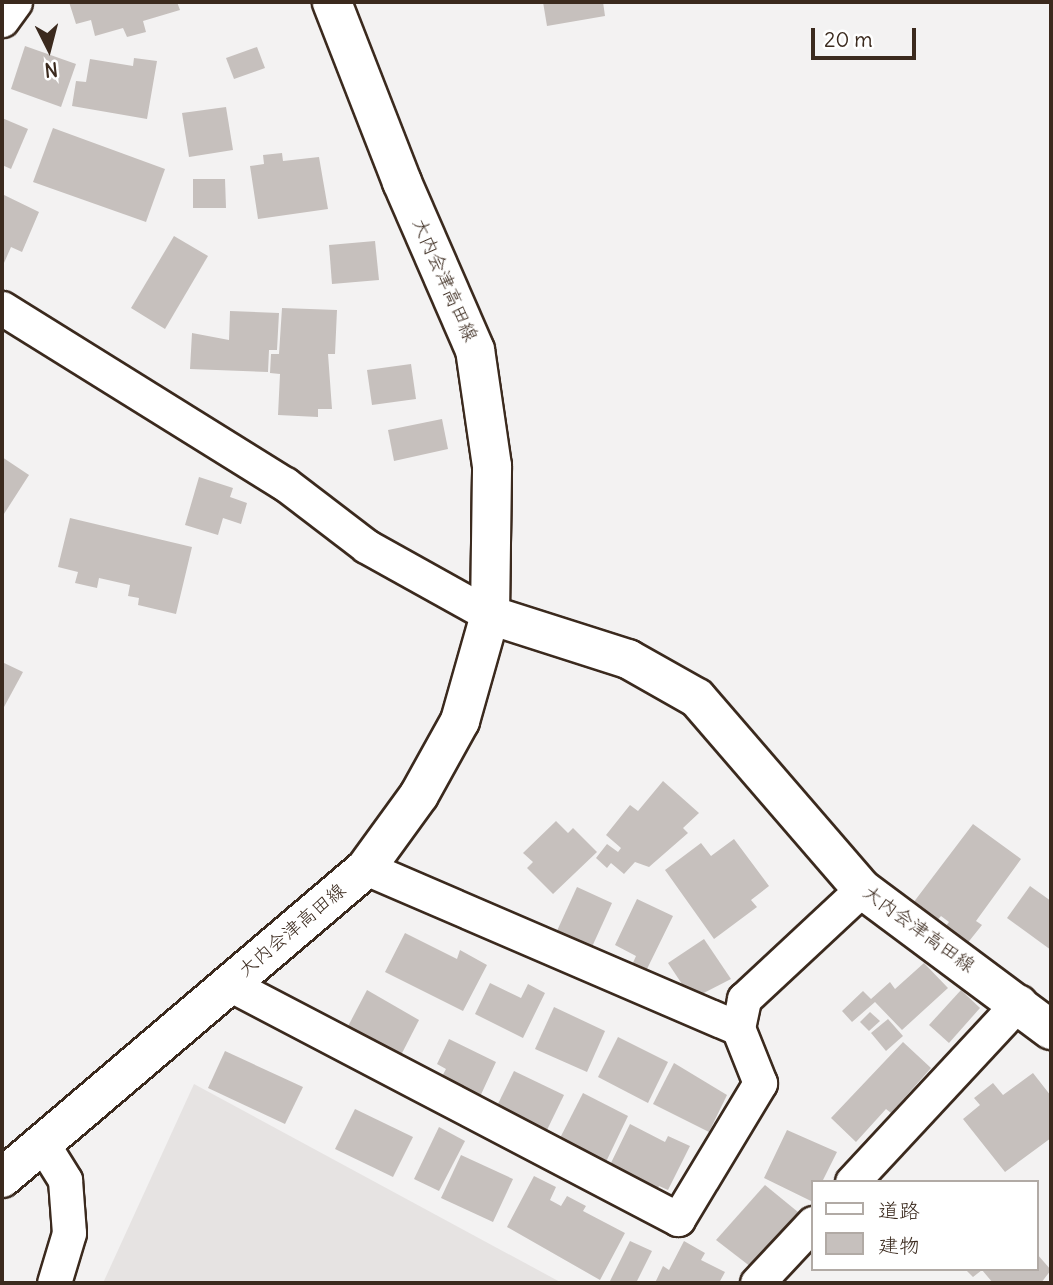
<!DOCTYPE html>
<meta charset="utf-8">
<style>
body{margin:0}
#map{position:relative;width:1053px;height:1285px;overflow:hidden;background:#f3f2f2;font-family:Delius,"Klee One",sans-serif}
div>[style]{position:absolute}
.built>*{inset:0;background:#e6e3e2}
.building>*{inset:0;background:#c6c0bd}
.roads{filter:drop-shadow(2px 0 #3b2a1e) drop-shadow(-2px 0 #3b2a1e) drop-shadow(0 2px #3b2a1e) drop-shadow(0 -2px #3b2a1e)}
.street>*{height:33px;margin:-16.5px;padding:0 16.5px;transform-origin:16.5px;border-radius:16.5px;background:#fff}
.secondary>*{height:38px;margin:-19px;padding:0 19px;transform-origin:19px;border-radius:19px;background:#fff}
span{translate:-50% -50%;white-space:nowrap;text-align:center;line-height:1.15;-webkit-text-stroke:6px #fff;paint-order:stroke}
.street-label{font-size:19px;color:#3b2a1e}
.frame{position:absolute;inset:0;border:4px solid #3b2a1e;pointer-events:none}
.legend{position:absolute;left:811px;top:1180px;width:228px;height:91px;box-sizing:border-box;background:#fff;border:2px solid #b1aaa5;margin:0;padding:9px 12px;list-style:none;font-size:21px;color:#3b2a1e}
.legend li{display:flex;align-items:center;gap:14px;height:35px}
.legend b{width:35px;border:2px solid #b1aaa5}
.north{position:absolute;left:14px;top:14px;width:70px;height:70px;-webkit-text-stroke:5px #fff;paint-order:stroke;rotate:174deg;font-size:19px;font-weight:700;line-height:28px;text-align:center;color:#3b2a1e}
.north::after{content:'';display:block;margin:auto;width:24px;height:32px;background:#3b2a1e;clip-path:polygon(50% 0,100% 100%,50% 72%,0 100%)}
.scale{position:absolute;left:811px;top:28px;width:105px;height:32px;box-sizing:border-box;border:4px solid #3b2a1e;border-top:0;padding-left:9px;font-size:21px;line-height:24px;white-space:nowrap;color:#3b2a1e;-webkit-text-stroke:5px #fff;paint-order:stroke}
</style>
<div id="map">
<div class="built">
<i style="clip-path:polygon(194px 1084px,562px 1283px,103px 1283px)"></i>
</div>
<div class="building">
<i style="clip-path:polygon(69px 2px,177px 2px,180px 10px,143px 21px,146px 32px,127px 37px,123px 28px,95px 36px,91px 20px,76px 24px)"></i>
<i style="clip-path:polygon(543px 2px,603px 2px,605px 16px,547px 26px)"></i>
<i style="clip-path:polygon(25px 46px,76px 64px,61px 107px,11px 89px)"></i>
<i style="clip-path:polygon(257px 47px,265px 68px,234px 79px,226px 58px)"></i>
<i style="clip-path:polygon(134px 58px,157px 61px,147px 119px,72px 106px,76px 81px,86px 82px,90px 59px,133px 66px)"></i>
<i style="clip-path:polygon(226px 107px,233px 150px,189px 157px,182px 113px)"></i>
<i style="clip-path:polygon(2px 118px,28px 129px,11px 169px,2px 165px)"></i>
<i style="clip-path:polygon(53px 128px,165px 169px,146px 222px,33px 182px)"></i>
<i style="clip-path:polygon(282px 153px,283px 161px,319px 157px,328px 209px,258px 219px,250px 166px,264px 164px,263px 155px)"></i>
<i style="clip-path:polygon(193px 179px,225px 179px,226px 208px,193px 208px)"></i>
<i style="clip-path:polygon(2px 194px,39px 212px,22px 252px,11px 247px,4px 263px)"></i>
<i style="clip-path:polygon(174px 236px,208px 256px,165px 329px,131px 308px)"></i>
<i style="clip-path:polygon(375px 241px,379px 280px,332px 284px,329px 245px)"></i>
<i style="clip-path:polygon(282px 308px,337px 310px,335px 354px,328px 354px,332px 409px,318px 409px,318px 417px,278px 415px,280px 374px,270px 373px,271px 354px,279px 354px)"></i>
<i style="clip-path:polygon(230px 311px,279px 313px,277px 350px,269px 350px,268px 372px,190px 369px,192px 333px,229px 340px)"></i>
<i style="clip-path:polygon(411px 364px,416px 399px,372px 405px,367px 370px)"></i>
<i style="clip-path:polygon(442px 419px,448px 449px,394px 461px,388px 430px)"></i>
<i style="clip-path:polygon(2px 457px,29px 475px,2px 517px)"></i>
<i style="clip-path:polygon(199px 477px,233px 488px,230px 497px,247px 503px,241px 524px,223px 518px,218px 535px,185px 525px)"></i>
<i style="clip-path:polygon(70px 518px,192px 547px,176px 614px,138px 605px,139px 598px,128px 596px,130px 585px,99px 578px,97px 588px,75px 583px,78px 572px,58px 567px)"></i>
<i style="clip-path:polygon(2px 662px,23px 672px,4px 707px,2px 706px)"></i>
<i style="clip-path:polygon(663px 781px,699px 813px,683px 828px,688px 833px,649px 867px,635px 862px,624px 874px,611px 863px,607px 868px,596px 858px,607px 844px,618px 852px,621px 848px,606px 835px,630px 805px,638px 811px)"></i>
<i style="clip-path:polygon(556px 821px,568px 833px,573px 828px,597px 852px,553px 894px,527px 868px,533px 862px,523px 853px)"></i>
<i style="clip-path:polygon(973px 824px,1021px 859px,976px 921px,982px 925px,966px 945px,943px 930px,949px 922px,941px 916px,934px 924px,910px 907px)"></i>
<i style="clip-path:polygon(734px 839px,769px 886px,751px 900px,757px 907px,714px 939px,665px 870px,701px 843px,711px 856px)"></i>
<i style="clip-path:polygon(1030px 886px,1051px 901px,1051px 950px,1007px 918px)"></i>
<i style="clip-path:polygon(577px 887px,612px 903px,591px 949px,556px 933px)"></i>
<i style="clip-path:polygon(637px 899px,673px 916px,646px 971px,632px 965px,636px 956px,615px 945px)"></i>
<i style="clip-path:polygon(405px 933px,457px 959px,460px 950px,487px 965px,463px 1011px,385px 972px)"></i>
<i style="clip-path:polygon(704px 939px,731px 979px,692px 999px,668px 963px)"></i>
<i style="clip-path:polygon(924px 963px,948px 988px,902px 1030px,875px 1002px,852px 1022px,842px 1011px,863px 991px,871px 999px,890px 982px,895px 989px)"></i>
<i style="clip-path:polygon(490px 983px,521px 998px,528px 984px,545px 993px,523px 1038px,475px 1014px)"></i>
<i style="clip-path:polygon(367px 990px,419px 1020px,399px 1059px,345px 1032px)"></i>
<i style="clip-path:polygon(961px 990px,980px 1008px,949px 1043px,929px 1025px)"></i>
<i style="clip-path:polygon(554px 1007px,605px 1031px,587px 1072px,535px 1049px)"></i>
<i style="clip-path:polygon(870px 1012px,880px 1021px,869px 1031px,860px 1022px)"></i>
<i style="clip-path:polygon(888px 1019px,903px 1036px,886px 1051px,871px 1033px)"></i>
<i style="clip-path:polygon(618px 1037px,668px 1062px,648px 1103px,598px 1077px)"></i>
<i style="clip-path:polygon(449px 1039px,496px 1062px,478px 1101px,439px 1082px,446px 1069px,437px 1064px)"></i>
<i style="clip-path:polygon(903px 1042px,931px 1068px,891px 1113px,886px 1109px,856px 1142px,831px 1118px)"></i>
<i style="clip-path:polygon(225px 1051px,303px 1087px,285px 1124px,208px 1088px)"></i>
<i style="clip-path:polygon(674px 1063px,727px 1095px,709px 1132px,653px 1104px)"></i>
<i style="clip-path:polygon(514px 1071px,564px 1095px,545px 1134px,495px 1110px)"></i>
<i style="clip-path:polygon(1033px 1073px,1051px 1096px,1051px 1138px,1005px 1172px,963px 1119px,980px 1105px,974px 1098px,993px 1083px,1003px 1095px)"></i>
<i style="clip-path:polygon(583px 1093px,628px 1116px,604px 1166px,558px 1142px)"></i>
<i style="clip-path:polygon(355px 1109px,413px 1137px,393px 1177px,335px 1149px)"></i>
<i style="clip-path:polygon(630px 1124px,665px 1142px,668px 1136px,690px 1146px,668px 1190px,659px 1186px,656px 1191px,609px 1167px)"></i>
<i style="clip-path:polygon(439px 1127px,465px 1141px,439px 1191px,414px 1179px)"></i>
<i style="clip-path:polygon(787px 1130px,837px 1152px,822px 1182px,813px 1182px,811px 1201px,764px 1178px)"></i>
<i style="clip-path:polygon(461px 1155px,513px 1179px,493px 1222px,441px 1198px)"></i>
<i style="clip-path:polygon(534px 1176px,556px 1187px,550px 1200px,561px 1206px,567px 1196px,586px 1206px,583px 1211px,625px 1233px,600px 1280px,507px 1227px)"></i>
<i style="clip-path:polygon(765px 1185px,798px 1212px,751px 1267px,716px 1240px)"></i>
<i style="clip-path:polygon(630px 1241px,652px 1251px,636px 1283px,609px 1283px)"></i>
<i style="clip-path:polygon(684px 1241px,705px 1253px,701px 1260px,725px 1272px,719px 1283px,655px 1283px,663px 1266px,669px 1270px)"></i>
<i style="clip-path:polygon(1037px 1254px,1051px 1270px,1041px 1283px,993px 1283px,982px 1270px,973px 1277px,965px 1269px,1037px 1269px)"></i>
</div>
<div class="roads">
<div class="street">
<i style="left:2px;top:20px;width:22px;rotate:-54deg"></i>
<i style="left:2px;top:308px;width:333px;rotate:31.9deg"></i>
<i style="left:285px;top:484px;width:102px;rotate:37.4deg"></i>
<i style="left:366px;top:546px;width:142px;rotate:29.1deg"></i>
<i style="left:366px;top:868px;width:405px;rotate:23.3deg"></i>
<i style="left:229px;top:984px;width:507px;rotate:27.63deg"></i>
<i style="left:678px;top:1219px;width:159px;rotate:-58.9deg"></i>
<i style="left:760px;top:1083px;width:59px;rotate:-111.8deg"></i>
<i style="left:738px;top:1028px;width:30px;rotate:-78deg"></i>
<i style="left:744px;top:999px;width:161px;rotate:-43deg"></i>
<i style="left:44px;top:1146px;width:40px;rotate:58deg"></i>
<i style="left:65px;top:1180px;width:53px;rotate:85.7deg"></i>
<i style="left:69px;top:1233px;width:52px;rotate:106.7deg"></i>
<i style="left:852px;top:1182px;width:246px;rotate:-47.1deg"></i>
<i style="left:757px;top:1283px;width:82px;rotate:-47deg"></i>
</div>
<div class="secondary">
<i style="left:490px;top:615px;width:145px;rotate:17.7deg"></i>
<i style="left:628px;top:659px;width:79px;rotate:29.5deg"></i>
<i style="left:697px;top:698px;width:252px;rotate:49.2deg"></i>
<i style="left:862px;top:889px;width:236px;rotate:36.7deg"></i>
<i style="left:2px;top:1178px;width:478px;rotate:-40.4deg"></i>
<i style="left:366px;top:868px;width:90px;rotate:-54deg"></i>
<i style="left:419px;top:795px;width:85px;rotate:-61deg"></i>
<i style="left:460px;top:721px;width:110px;rotate:-74.2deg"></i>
<i style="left:490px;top:615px;width:149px;rotate:-89.2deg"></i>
<i style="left:492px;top:466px;width:117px;rotate:-98.3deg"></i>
<i style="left:475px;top:350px;width:183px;rotate:-113.5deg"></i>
<i style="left:402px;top:182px;width:193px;rotate:-111.3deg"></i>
</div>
</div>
<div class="street-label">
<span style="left:445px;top:280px;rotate:66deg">大内会津高田線</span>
<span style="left:919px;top:929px;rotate:36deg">大内会津高田線</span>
<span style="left:292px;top:930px;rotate:-40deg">大内会津高田線</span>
</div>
<div class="frame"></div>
<ul class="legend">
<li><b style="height:9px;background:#fff"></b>道路</li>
<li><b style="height:19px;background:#c6c0bd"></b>建物</li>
</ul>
<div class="north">N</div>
<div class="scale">20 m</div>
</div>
